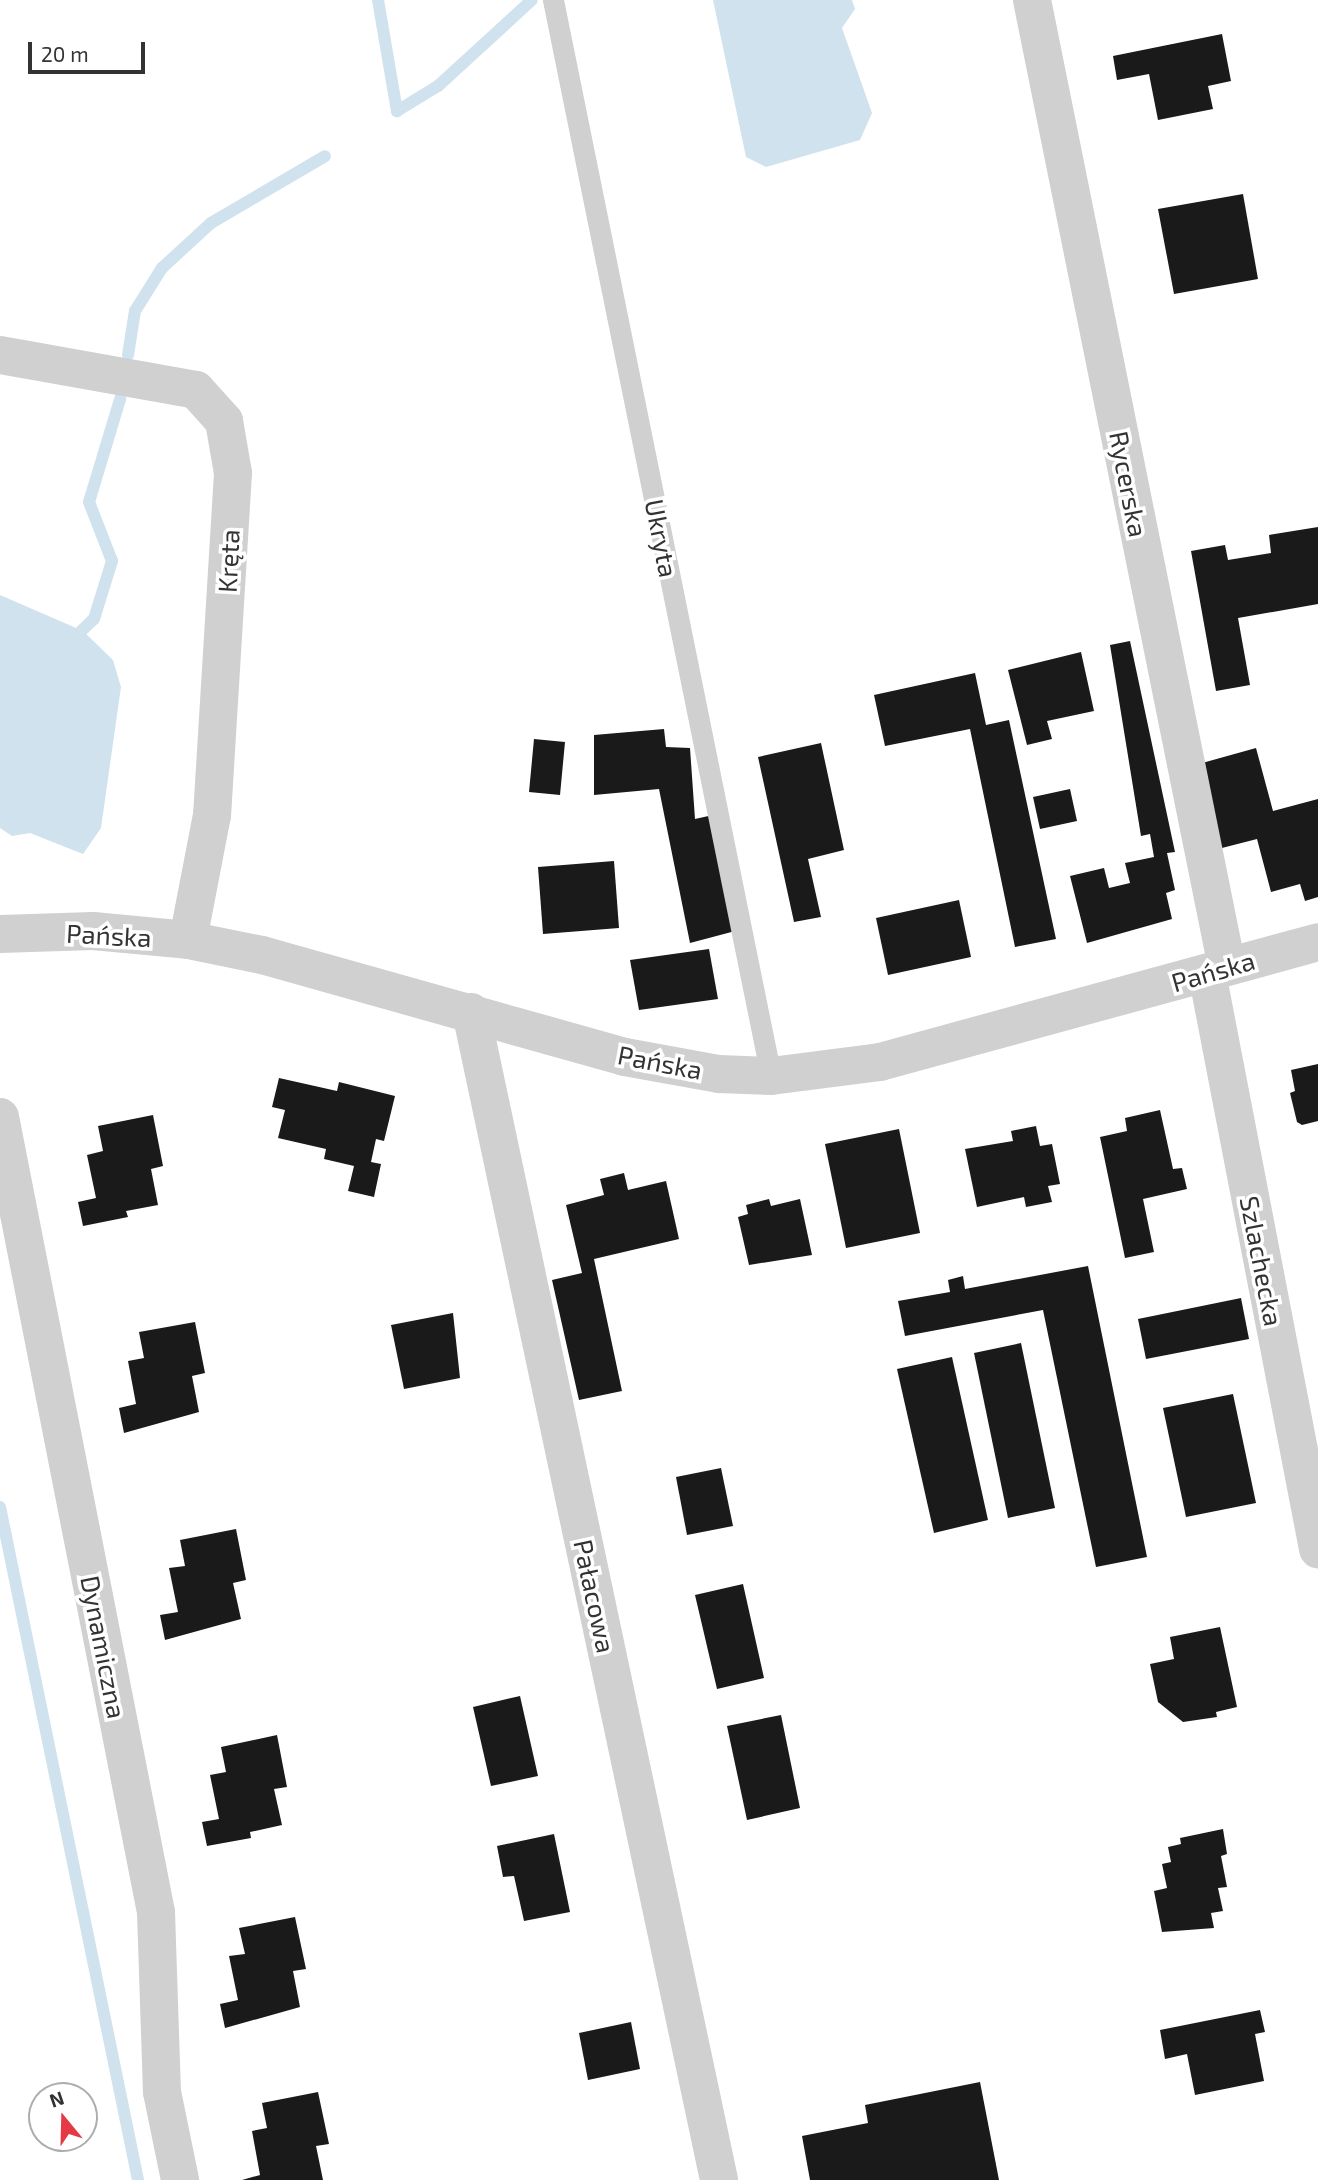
<!DOCTYPE html>
<meta charset="utf-8">
<style>
body{margin:0}
#map{position:relative;width:1318px;height:2180px;overflow:hidden;background:#fff;font-family:"Exo 2",sans-serif}
div>[style]{position:absolute}
.water>*{inset:0;background:#cfe2ee}
.stream>*{height:12px;margin:-6px;padding:0 6px;transform-origin:6px;border-radius:6px;background:#cfe2ee}
.building>*{inset:0;background:#1a1a1a}
.service>*{height:21px;margin:-10.5px;padding:0 10.5px;transform-origin:10.5px;border-radius:10.5px;background:#d0d0d0}
.minor>*{height:38px;margin:-19px;padding:0 19px;transform-origin:19px;border-radius:19px;background:#d0d0d0}
.tertiary>*{height:38px;margin:-19px;padding:0 19px;transform-origin:19px;border-radius:19px;background:#d0d0d0}
span{translate:-50% -50%;white-space:nowrap;text-align:center;line-height:1.15;-webkit-text-stroke:7px #fff;paint-order:stroke}
.street-label{font-size:26px;color:#333}
.north{position:absolute;left:28px;top:2082px;width:70px;height:70px;box-sizing:border-box;background:#fff;border:2px solid #adadad;border-radius:50%;rotate:341deg;font-size:19px;font-weight:700;line-height:28px;text-align:center;color:#333}
.north::after{content:'';display:block;margin:auto;width:24px;height:32px;background:#e63946;clip-path:polygon(50% 0,100% 100%,50% 72%,0 100%)}
.scale{position:absolute;left:28px;top:42px;width:117px;height:32px;box-sizing:border-box;border:4px solid #333;border-top:0;padding-left:9px;font-size:21px;line-height:24px;white-space:nowrap;color:#333;-webkit-text-stroke:5px #fff;paint-order:stroke}
</style>
<div id="map">
<div class="water">
<i style="clip-path:polygon(713px 0,852px 0,855px 9px,842px 28px,872px 113px,860px 140px,766px 167px,746px 157px)"></i>
<i style="clip-path:polygon(0 595px,83px 631px,113px 660px,121px 687px,101px 828px,83px 854px,30px 833px,12px 836px,0 828px)"></i>
</div>
<div class="stream">
<i style="left:378px;top:0;width:113px;rotate:80.3deg"></i>
<i style="left:397px;top:111px;width:48px;rotate:-31.4deg"></i>
<i style="left:438px;top:86px;width:127px;rotate:-42.5deg"></i>
<i style="left:128px;top:355px;width:45px;rotate:-81deg"></i>
<i style="left:135px;top:311px;width:51px;rotate:-57.9deg"></i>
<i style="left:162px;top:268px;width:67px;rotate:-42.6deg"></i>
<i style="left:211px;top:223px;width:132px;rotate:-30.4deg"></i>
<i style="left:72px;top:640px;width:30px;rotate:-44deg"></i>
<i style="left:94px;top:619px;width:61px;rotate:-72.8deg"></i>
<i style="left:112px;top:561px;width:63px;rotate:-111.3deg"></i>
<i style="left:89px;top:502px;width:108px;rotate:-73.2deg"></i>
<i style="left:0;top:1507px;width:687px;rotate:78.41deg"></i>
</div>
<div class="building">
<i style="clip-path:polygon(1222px 34px,1231px 81px,1208px 86px,1213px 109px,1158px 120px,1149px 74px,1117px 80px,1113px 56px)"></i>
<i style="clip-path:polygon(1243px 194px,1258px 279px,1174px 294px,1158px 209px)"></i>
<i style="clip-path:polygon(1318px 527px,1318px 604px,1238px 618px,1250px 685px,1216px 691px,1191px 551px,1225px 545px,1228px 560px,1271px 553px,1269px 535px)"></i>
<i style="clip-path:polygon(1130px 641px,1175px 852px,1167px 853px,1175px 890px,1166px 893px,1172px 919px,1087px 943px,1070px 876px,1104px 868px,1109px 888px,1130px 883px,1125px 863px,1154px 857px,1150px 834px,1141px 836px,1110px 645px)"></i>
<i style="clip-path:polygon(1081px 652px,1094px 711px,1047px 721px,1052px 739px,1027px 745px,1008px 670px)"></i>
<i style="clip-path:polygon(975px 673px,986px 725px,1009px 720px,1056px 939px,1015px 947px,970px 729px,885px 746px,874px 695px)"></i>
<i style="clip-path:polygon(664px 729px,666px 747px,690px 748px,695px 819px,713px 815px,739px 930px,690px 943px,659px 789px,594px 795px,594px 735px)"></i>
<i style="clip-path:polygon(534px 739px,565px 742px,560px 795px,529px 792px)"></i>
<i style="clip-path:polygon(821px 743px,844px 850px,808px 859px,821px 917px,794px 922px,758px 757px)"></i>
<i style="clip-path:polygon(1256px 748px,1273px 811px,1318px 799px,1318px 897px,1305px 901px,1300px 884px,1271px 892px,1257px 839px,1218px 849px,1195px 765px)"></i>
<i style="clip-path:polygon(1070px 789px,1077px 821px,1040px 829px,1033px 797px)"></i>
<i style="clip-path:polygon(614px 861px,619px 928px,543px 934px,538px 867px)"></i>
<i style="clip-path:polygon(959px 900px,971px 957px,888px 975px,876px 918px)"></i>
<i style="clip-path:polygon(709px 949px,718px 999px,639px 1010px,630px 960px)"></i>
<i style="clip-path:polygon(1318px 1064px,1318px 1121px,1302px 1125px,1297px 1122px,1290px 1093px,1295px 1091px,1291px 1070px)"></i>
<i style="clip-path:polygon(279px 1078px,337px 1091px,339px 1082px,395px 1096px,384px 1141px,376px 1139px,371px 1162px,381px 1164px,374px 1197px,348px 1191px,354px 1166px,324px 1159px,326px 1149px,278px 1138px,285px 1110px,272px 1107px)"></i>
<i style="clip-path:polygon(1160px 1110px,1173px 1169px,1182px 1168px,1187px 1189px,1143px 1199px,1154px 1252px,1125px 1258px,1100px 1137px,1127px 1131px,1125px 1118px)"></i>
<i style="clip-path:polygon(153px 1115px,163px 1166px,151px 1169px,158px 1205px,126px 1211px,128px 1217px,83px 1226px,78px 1202px,96px 1198px,87px 1155px,103px 1151px,98px 1126px)"></i>
<i style="clip-path:polygon(1036px 1126px,1040px 1146px,1052px 1144px,1060px 1184px,1048px 1186px,1052px 1202px,1026px 1207px,1024px 1197px,977px 1207px,965px 1149px,1013px 1141px,1011px 1131px)"></i>
<i style="clip-path:polygon(899px 1129px,920px 1233px,846px 1248px,825px 1144px)"></i>
<i style="clip-path:polygon(624px 1173px,628px 1190px,666px 1181px,679px 1239px,594px 1259px,622px 1391px,579px 1400px,552px 1280px,582px 1273px,566px 1205px,604px 1195px,600px 1179px)"></i>
<i style="clip-path:polygon(769px 1199px,771px 1206px,800px 1199px,812px 1255px,749px 1265px,738px 1217px,748px 1214px,746px 1205px)"></i>
<i style="clip-path:polygon(1088px 1266px,1147px 1557px,1096px 1567px,1043px 1310px,905px 1336px,898px 1301px,950px 1292px,948px 1280px,963px 1276px,965px 1289px)"></i>
<i style="clip-path:polygon(1241px 1298px,1249px 1339px,1146px 1359px,1138px 1319px)"></i>
<i style="clip-path:polygon(453px 1313px,460px 1378px,404px 1389px,391px 1325px)"></i>
<i style="clip-path:polygon(195px 1322px,205px 1373px,192px 1376px,199px 1412px,124px 1433px,119px 1408px,136px 1404px,128px 1361px,144px 1358px,139px 1332px)"></i>
<i style="clip-path:polygon(1021px 1343px,1055px 1508px,1008px 1518px,974px 1353px)"></i>
<i style="clip-path:polygon(952px 1357px,988px 1520px,934px 1533px,897px 1369px)"></i>
<i style="clip-path:polygon(1233px 1394px,1256px 1503px,1186px 1517px,1163px 1408px)"></i>
<i style="clip-path:polygon(721px 1468px,733px 1526px,687px 1535px,676px 1477px)"></i>
<i style="clip-path:polygon(236px 1529px,246px 1580px,233px 1583px,241px 1619px,165px 1640px,160px 1615px,178px 1612px,169px 1568px,185px 1566px,180px 1540px)"></i>
<i style="clip-path:polygon(743px 1584px,764px 1678px,717px 1689px,695px 1595px)"></i>
<i style="clip-path:polygon(1220px 1627px,1237px 1707px,1216px 1712px,1217px 1717px,1183px 1722px,1158px 1702px,1150px 1664px,1174px 1659px,1170px 1637px)"></i>
<i style="clip-path:polygon(520px 1696px,538px 1776px,491px 1786px,473px 1707px)"></i>
<i style="clip-path:polygon(781px 1715px,800px 1808px,747px 1820px,727px 1726px)"></i>
<i style="clip-path:polygon(277px 1735px,287px 1787px,274px 1789px,282px 1825px,250px 1832px,251px 1838px,207px 1846px,202px 1822px,219px 1819px,210px 1775px,226px 1772px,221px 1747px)"></i>
<i style="clip-path:polygon(1223px 1829px,1227px 1854px,1221px 1856px,1227px 1887px,1218px 1888px,1223px 1911px,1211px 1913px,1214px 1928px,1162px 1932px,1154px 1891px,1167px 1888px,1162px 1864px,1171px 1862px,1168px 1847px,1181px 1844px,1180px 1838px)"></i>
<i style="clip-path:polygon(554px 1834px,570px 1912px,524px 1921px,514px 1876px,503px 1877px,497px 1846px)"></i>
<i style="clip-path:polygon(295px 1917px,306px 1969px,293px 1971px,300px 2007px,225px 2028px,220px 2004px,238px 2000px,229px 1956px,245px 1954px,239px 1928px)"></i>
<i style="clip-path:polygon(1260px 2010px,1265px 2032px,1255px 2034px,1264px 2081px,1195px 2095px,1187px 2054px,1165px 2059px,1160px 2030px)"></i>
<i style="clip-path:polygon(631px 2022px,640px 2069px,588px 2080px,579px 2033px)"></i>
<i style="clip-path:polygon(980px 2082px,999px 2180px,810px 2180px,802px 2136px,868px 2123px,865px 2105px)"></i>
<i style="clip-path:polygon(318px 2092px,329px 2144px,316px 2146px,323px 2180px,242px 2180px,260px 2175px,252px 2131px,267px 2128px,262px 2103px)"></i>
</div>
<div class="service">
<i style="left:553px;top:0;width:1098px;rotate:78.55deg"></i>
</div>
<div class="minor">
<i style="left:1032px;top:0;width:986px;rotate:78.6deg"></i>
<i style="left:0;top:355px;width:199px;rotate:10.1deg"></i>
<i style="left:196px;top:390px;width:42px;rotate:47.9deg"></i>
<i style="left:224px;top:421px;width:53px;rotate:80.2deg"></i>
<i style="left:233px;top:473px;width:343px;rotate:93.5deg"></i>
<i style="left:212px;top:815px;width:127px;rotate:100.9deg"></i>
<i style="left:1207px;top:973px;width:587px;rotate:79.09deg"></i>
<i style="left:471px;top:1012px;width:1194px;rotate:78.01deg"></i>
<i style="left:0;top:1117px;width:810px;rotate:78.9deg"></i>
<i style="left:156px;top:1912px;width:180px;rotate:88.1deg"></i>
<i style="left:162px;top:2092px;width:90px;rotate:78.4deg"></i>
</div>
<div class="tertiary">
<i style="left:0;top:934px;width:93px;rotate:-1.8deg"></i>
<i style="left:93px;top:931px;width:95px;rotate:5.4deg"></i>
<i style="left:188px;top:940px;width:76px;rotate:11.5deg"></i>
<i style="left:262px;top:955px;width:377px;rotate:15.7deg"></i>
<i style="left:625px;top:1057px;width:96px;rotate:10.3deg"></i>
<i style="left:719px;top:1074px;width:52px;rotate:2.2deg"></i>
<i style="left:771px;top:1076px;width:110px;rotate:-7.3deg"></i>
<i style="left:880px;top:1062px;width:454px;rotate:-15.3deg"></i>
</div>
<div class="street-label">
<span style="left:1129px;top:484px;rotate:79deg">Rycerska</span>
<span style="left:662px;top:538px;rotate:79deg">Ukryta</span>
<span style="left:228px;top:561px;rotate:-87deg">Kręta</span>
<span style="left:109px;top:935px;rotate:3deg">Pańska</span>
<span style="left:1213px;top:971px;rotate:-16deg">Pańska</span>
<span style="left:660px;top:1062px;rotate:11deg">Pańska</span>
<span style="left:1262px;top:1261px;rotate:79deg">Szlachecka</span>
<span style="left:595px;top:1596px;rotate:78deg">Pałacowa</span>
<span style="left:104px;top:1647px;rotate:79deg">Dynamiczna</span>
</div>
<div class="north">N</div>
<div class="scale">20 m</div>
</div>
